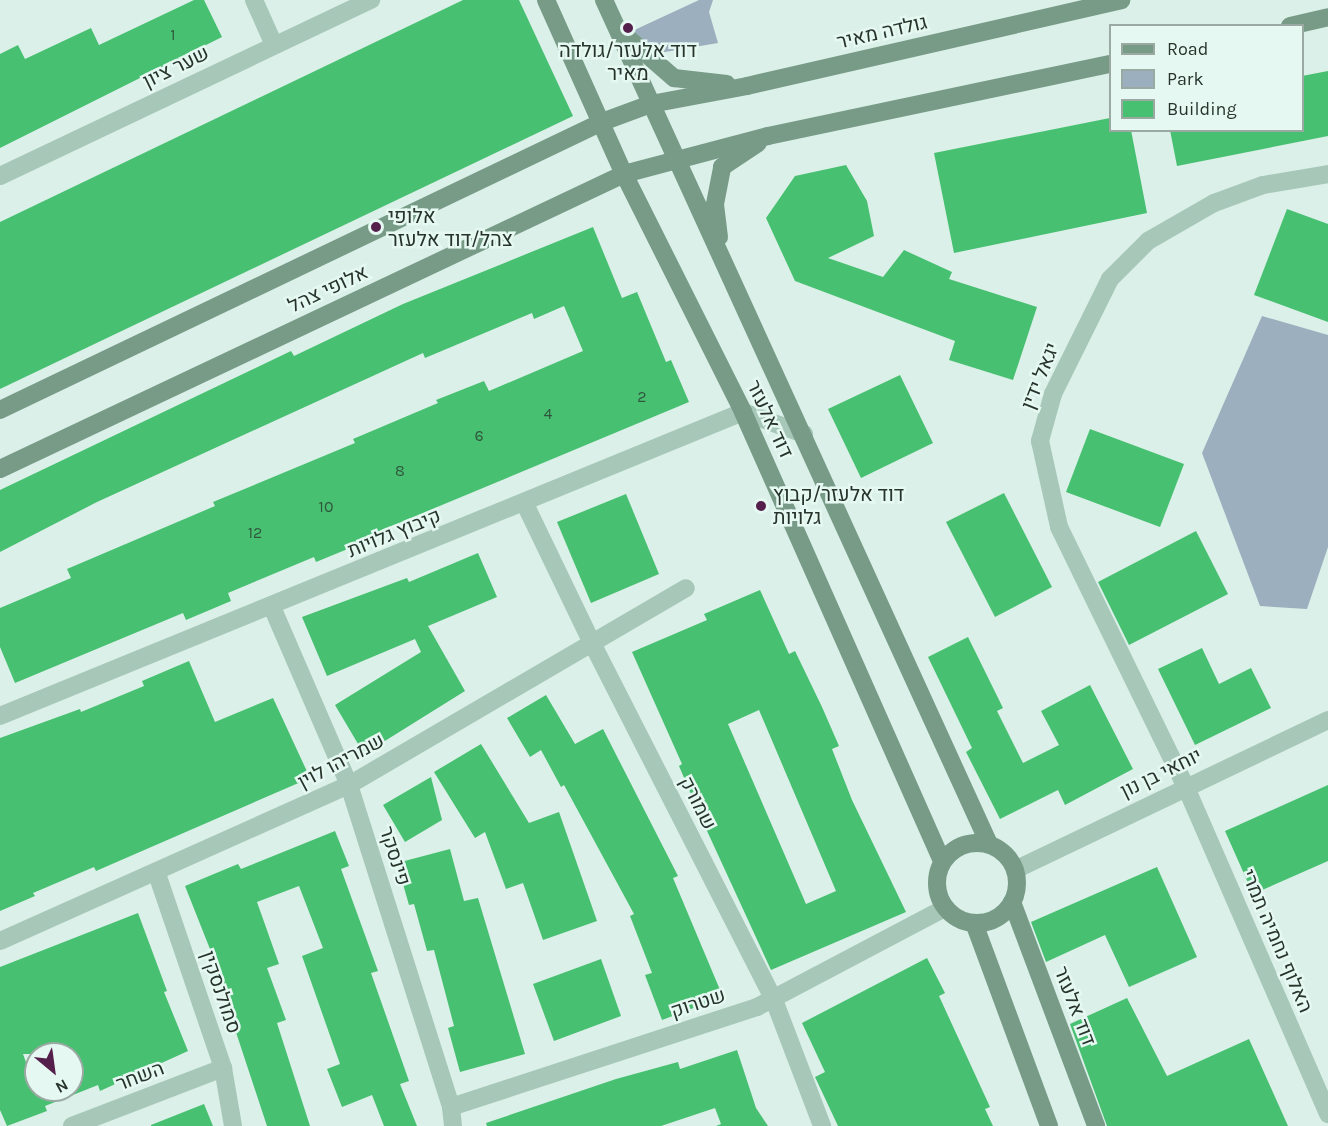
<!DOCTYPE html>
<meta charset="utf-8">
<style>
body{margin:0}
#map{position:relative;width:1328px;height:1126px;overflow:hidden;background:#daf0e8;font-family:Karla,Heebo,sans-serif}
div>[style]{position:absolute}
.green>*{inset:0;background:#9bafbe}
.building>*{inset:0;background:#48c071}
.street>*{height:18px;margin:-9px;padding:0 9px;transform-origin:9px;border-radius:9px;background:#a7c7b9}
.secondary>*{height:18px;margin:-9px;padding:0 9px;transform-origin:9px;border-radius:9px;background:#789b88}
.secondary>.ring{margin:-9px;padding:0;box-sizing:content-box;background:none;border:18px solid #789b88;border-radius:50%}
.dots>*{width:16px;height:16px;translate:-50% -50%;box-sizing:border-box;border:3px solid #e6f8f2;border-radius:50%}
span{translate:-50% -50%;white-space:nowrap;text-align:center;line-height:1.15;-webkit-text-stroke:5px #e6f8f2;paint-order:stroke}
.number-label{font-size:16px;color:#2f573d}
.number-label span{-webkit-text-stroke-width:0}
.street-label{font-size:20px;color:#27342c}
.poi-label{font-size:20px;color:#27342c}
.left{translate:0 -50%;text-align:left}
.legend{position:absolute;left:1109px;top:24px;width:195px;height:108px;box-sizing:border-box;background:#e6f8f2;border:2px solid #9aaaa3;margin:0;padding:8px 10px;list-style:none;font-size:18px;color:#27342c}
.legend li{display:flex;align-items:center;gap:12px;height:30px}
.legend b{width:30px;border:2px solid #9aaaa3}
.north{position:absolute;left:24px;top:1042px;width:60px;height:60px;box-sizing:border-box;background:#e6f8f2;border:2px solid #9aaaa3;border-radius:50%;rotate:151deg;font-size:16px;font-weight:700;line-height:24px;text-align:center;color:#27342c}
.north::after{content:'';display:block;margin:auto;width:21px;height:27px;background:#541f4b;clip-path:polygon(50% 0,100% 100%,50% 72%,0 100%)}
</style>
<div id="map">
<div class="green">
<i style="clip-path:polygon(699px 0,713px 0,709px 12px,718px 43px,653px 54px,628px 33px)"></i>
<i style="clip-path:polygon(1262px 316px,1328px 335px,1328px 547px,1307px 609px,1260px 606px,1202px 453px)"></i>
</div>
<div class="building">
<i style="clip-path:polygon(194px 0,204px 0,222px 37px,0 148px,0 54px,18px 45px,25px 59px,91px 28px,99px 45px)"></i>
<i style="clip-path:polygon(463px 0,519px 0,573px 116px,0 389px,0 222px)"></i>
<i style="clip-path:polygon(1328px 71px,1328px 136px,1177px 166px,1170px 130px,1302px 130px,1302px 76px)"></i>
<i style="clip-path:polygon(1110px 118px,1110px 130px,1131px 130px,1147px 213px,954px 253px,934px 153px)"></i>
<i style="clip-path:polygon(846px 165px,867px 201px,874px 236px,828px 258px,883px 277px,904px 250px,952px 272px,949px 279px,1037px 307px,1013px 380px,949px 360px,955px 341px,795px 281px,766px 218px,795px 176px)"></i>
<i style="clip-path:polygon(1287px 209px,1328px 224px,1328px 322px,1254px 295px)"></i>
<i style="clip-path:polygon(593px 227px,622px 298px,637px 292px,666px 362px,671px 360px,689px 402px,370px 535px,372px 539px,316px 562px,314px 557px,228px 593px,231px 601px,186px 620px,183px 613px,15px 683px,0 647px,0 608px,71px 578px,67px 569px,215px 506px,213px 502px,355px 443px,353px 439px,438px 403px,436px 400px,484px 381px,489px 391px,583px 351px,564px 306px,534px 319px,532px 313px,425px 358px,423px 353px,97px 502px,0 552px,0 490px,291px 351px,294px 356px,403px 304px)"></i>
<i style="clip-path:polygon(900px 375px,933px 443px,861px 478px,828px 409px)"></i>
<i style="clip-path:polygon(1090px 429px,1184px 464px,1160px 527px,1066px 492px)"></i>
<i style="clip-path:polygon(1004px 493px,1052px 587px,995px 617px,946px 522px)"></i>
<i style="clip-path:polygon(626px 494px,659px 574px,591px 603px,557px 522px)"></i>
<i style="clip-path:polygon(1196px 531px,1228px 594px,1129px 645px,1098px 582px)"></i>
<i style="clip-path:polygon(478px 553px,497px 597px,428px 626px,465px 691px,364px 754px,335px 705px,421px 652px,415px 639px,327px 676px,302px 617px,407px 578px,409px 582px)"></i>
<i style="clip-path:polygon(evenodd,760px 590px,789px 654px,795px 651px,822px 707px,839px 746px,832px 749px,852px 800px,906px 912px,771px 970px,702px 820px,679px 766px,682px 764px,632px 652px,707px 620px,704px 614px,760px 590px,759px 710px,836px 891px,806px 904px,728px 724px,759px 710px)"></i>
<i style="clip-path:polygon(968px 637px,1003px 708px,997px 711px,1023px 763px,1059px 745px,1041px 711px,1090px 685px,1133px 769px,1065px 805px,1058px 790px,1000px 819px,966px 752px,972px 748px,928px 657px)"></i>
<i style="clip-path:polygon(1202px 648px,1219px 684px,1251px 668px,1271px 708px,1195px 745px,1158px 669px)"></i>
<i style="clip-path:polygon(189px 661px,215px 722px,273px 698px,310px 778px,96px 871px,94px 867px,33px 893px,35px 896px,0 911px,0 738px,80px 709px,81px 712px,144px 686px,142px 681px)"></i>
<i style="clip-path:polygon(546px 695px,575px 744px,603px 729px,678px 876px,673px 878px,723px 997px,662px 1020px,645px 975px,652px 973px,630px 916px,634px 914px,564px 785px,561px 787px,541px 750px,530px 757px,507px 718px)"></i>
<i style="clip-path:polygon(481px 744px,529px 823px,559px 812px,597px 921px,543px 940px,523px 883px,506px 889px,485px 832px,475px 838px,434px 772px)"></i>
<i style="clip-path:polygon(431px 777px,442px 820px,405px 842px,383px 805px)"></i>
<i style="clip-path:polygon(1328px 785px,1328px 861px,1253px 894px,1225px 831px)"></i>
<i style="clip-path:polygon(335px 831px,349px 866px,341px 869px,378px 971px,371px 973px,409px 1081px,400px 1084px,417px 1126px,384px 1126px,372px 1095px,342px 1107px,327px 1069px,340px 1064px,302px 956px,323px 948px,299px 886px,257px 902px,279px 964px,267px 968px,286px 1020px,277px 1023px,310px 1126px,267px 1126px,223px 993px,227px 992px,185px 886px,238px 864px,241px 869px)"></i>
<i style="clip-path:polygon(450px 849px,464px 901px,478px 898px,525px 1054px,460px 1072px,448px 1028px,454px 1026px,434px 950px,427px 951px,414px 904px,409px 905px,397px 863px)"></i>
<i style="clip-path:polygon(1157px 867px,1197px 957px,1129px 987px,1105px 935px,1046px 962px,1031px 922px)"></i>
<i style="clip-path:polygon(evenodd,138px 913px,167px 991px,164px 992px,188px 1051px,100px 1091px,98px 1085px,45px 1106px,47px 1111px,7px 1126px,0 1110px,0 967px,138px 913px,23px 1054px,72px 1054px,72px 1090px,36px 1090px,23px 1054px)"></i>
<i style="clip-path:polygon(927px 958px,945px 993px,939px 996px,990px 1107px,985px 1109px,993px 1126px,838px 1126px,815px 1077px,825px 1072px,802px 1023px)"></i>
<i style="clip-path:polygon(601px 959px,621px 1016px,554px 1041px,533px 984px)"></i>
<i style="clip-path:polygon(1127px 998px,1167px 1076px,1249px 1039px,1288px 1126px,1107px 1126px,1070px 1024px)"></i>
<i style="clip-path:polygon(737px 1050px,756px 1108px,768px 1126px,716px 1126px,721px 1124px,715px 1108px,661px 1126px,487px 1126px,486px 1123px,616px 1079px,678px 1062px,680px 1069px)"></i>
<i style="clip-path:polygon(204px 1104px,213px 1126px,151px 1126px,151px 1125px)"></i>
</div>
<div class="street">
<i style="left:254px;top:0;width:49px;rotate:66deg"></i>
<i style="left:1328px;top:174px;width:66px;rotate:170.4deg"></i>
<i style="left:1263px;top:185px;width:52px;rotate:159.8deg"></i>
<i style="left:1214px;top:203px;width:76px;rotate:150.1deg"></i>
<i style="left:1148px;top:241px;width:54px;rotate:135deg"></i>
<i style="left:1110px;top:279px;width:128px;rotate:116.4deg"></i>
<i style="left:1053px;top:394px;width:49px;rotate:105.5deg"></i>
<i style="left:1040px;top:441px;width:88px;rotate:77.5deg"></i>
<i style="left:1059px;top:527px;width:287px;rotate:64deg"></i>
<i style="left:1185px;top:785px;width:359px;rotate:66.5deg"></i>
<i style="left:0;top:176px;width:411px;rotate:-25.4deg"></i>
<i style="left:525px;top:504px;width:152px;rotate:64.3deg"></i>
<i style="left:591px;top:641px;width:403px;rotate:63deg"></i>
<i style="left:774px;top:1000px;width:135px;rotate:69.1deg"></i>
<i style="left:272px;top:607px;width:194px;rotate:66.6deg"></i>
<i style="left:349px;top:785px;width:338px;rotate:72.4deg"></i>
<i style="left:451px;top:1107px;width:19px;rotate:84deg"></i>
<i style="left:0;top:716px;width:803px;rotate:-22.25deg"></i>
<i style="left:743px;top:412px;width:65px;rotate:19.8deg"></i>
<i style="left:1015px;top:870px;width:347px;rotate:-25.6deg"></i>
<i style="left:157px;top:874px;width:205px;rotate:71.2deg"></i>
<i style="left:223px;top:1068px;width:59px;rotate:80.2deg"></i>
<i style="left:0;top:941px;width:382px;rotate:-24.1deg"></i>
<i style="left:349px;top:785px;width:390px;rotate:-30.3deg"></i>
<i style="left:451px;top:1107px;width:322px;rotate:-18.1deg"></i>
<i style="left:757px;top:1007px;width:212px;rotate:-27.8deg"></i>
<i style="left:72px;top:1126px;width:162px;rotate:-21deg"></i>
</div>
<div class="secondary">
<i style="left:546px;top:0;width:191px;rotate:65.9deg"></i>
<i style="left:624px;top:174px;width:266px;rotate:63.4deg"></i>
<i style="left:743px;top:412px;width:491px;rotate:66.1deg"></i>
<i style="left:604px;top:0;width:928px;rotate:65.48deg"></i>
<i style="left:1290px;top:26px;width:39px;rotate:-13deg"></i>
<i style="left:622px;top:33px;width:69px;rotate:40.9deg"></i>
<i style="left:674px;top:78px;width:53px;rotate:6.5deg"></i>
<i style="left:719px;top:237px;width:33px;rotate:-97deg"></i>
<i style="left:715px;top:204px;width:38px;rotate:-79deg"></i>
<i style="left:722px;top:167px;width:43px;rotate:-33.7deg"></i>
<i style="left:0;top:410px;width:667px;rotate:-25.57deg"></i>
<i style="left:602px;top:122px;width:52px;rotate:-20.2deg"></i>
<i style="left:651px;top:104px;width:98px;rotate:-10.6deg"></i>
<i style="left:747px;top:86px;width:384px;rotate:-12.9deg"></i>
<i style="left:0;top:469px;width:690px;rotate:-25.3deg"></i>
<i style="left:624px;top:174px;width:149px;rotate:-14.8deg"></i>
<i style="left:768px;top:136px;width:349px;rotate:-11.9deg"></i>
<i class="ring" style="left:937px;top:843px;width:62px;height:62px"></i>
<i style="left:1012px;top:902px;width:239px;rotate:69.4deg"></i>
<i style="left:974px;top:923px;width:216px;rotate:69.7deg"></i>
</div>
<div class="dots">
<i style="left:628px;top:28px;background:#541f4b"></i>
<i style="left:376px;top:227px;background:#541f4b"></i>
<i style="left:761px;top:506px;background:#541f4b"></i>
</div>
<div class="number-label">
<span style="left:173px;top:35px">1</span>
<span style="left:642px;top:397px">2</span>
<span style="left:548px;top:414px">4</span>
<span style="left:479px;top:436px">6</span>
<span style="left:400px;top:471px">8</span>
<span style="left:326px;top:507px">10</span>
<span style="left:255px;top:533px">12</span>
</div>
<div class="street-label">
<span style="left:882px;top:32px;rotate:-13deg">גולדה מאיר</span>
<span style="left:176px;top:67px;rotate:-26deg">שער ציון</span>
<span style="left:328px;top:289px;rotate:-25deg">אלופי צהל</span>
<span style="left:1040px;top:376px;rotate:-68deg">יגאל ידין</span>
<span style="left:770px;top:419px;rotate:65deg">דוד אלעזר</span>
<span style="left:394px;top:533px;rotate:-22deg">קיבוץ גלויות</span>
<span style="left:341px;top:761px;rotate:-28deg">שמריהו לוין</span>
<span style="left:1161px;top:773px;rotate:-26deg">יוחאי בן נון</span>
<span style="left:698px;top:803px;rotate:63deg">שמורק</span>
<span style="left:395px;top:856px;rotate:72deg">פינסקר</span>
<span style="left:1277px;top:941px;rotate:67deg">האלוף נחמיה תמרי</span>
<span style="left:221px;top:992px;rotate:71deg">סמולנסקין</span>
<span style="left:698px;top:1003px;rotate:-18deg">שטרוק</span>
<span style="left:1075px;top:1006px;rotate:69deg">דוד אלעזר</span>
<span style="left:140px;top:1076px;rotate:-21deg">השחר</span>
</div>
<div class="poi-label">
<span style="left:628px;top:62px">דוד אלעזר/גולדה<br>מאיר</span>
<span class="left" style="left:388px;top:228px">אלופי<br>צהל/דוד אלעזר</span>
<span class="left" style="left:773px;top:506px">דוד אלעזר/קבוץ<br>גלויות</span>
</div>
<ul class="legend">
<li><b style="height:8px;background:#789b88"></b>Road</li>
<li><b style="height:16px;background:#9bafbe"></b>Park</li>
<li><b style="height:16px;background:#48c071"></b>Building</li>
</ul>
<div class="north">N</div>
</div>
